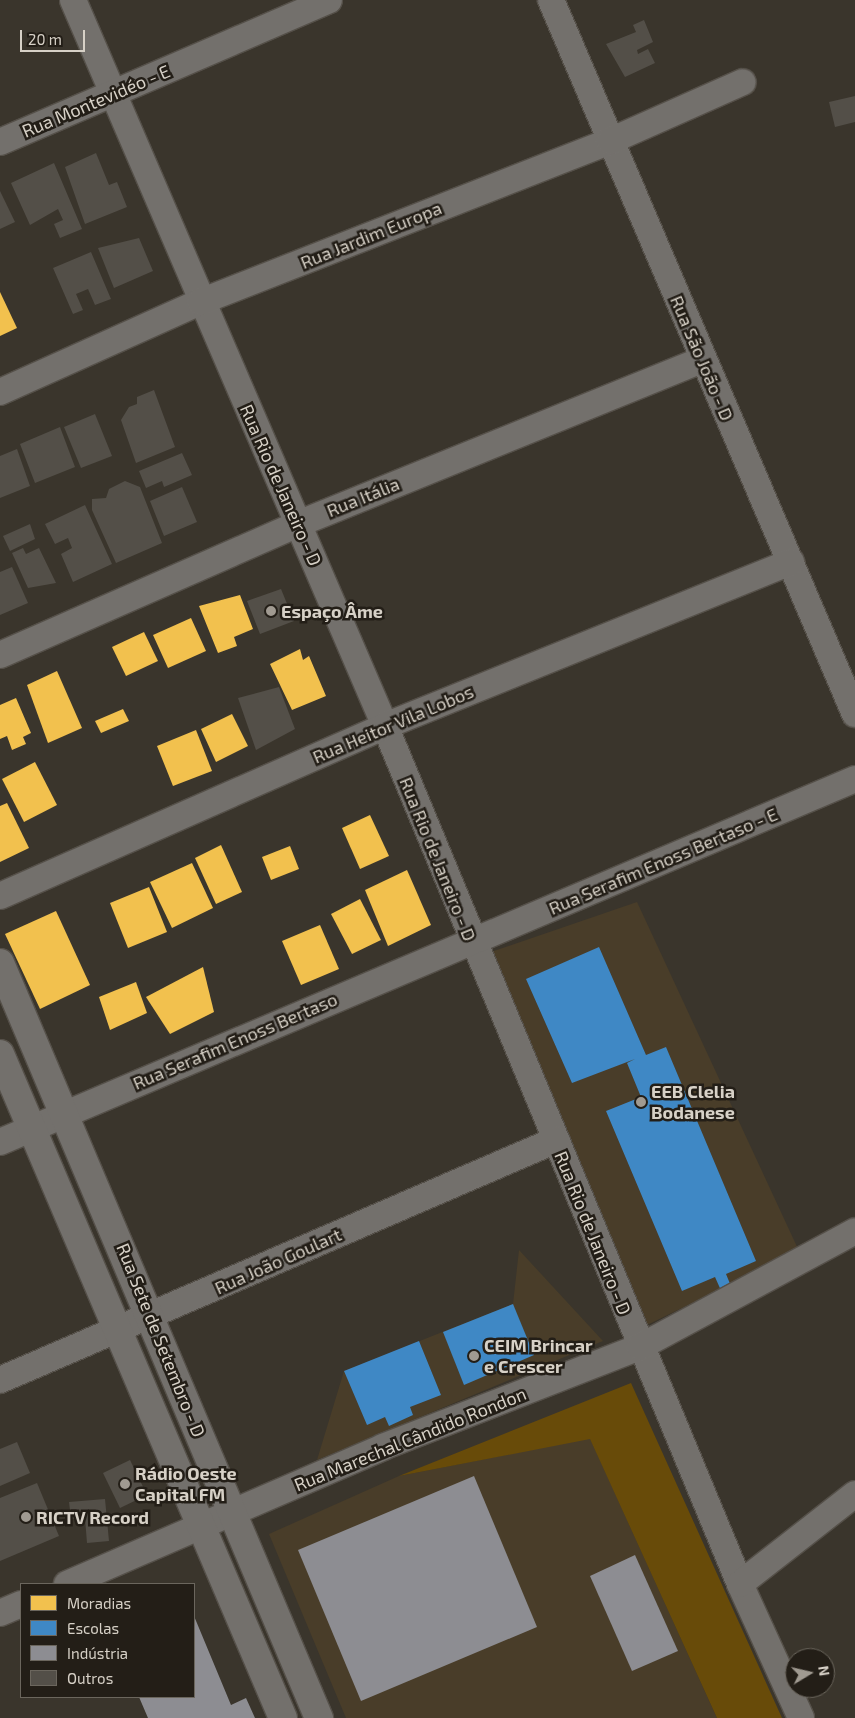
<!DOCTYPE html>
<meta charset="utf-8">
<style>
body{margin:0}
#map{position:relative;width:855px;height:1718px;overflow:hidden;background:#3a352c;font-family:"Exo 2",sans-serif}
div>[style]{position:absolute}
.built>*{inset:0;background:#493d29}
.green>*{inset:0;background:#684b09}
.homes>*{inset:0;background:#f2c14e}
.schools>*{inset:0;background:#3f88c5}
.industry>*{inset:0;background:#8d8d92}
.building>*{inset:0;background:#534f48}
.roads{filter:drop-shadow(1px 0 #555049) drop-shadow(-1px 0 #555049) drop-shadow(0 1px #555049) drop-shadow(0 -1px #555049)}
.minor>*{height:26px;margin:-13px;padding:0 13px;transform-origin:13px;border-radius:13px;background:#73706c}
.tertiary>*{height:28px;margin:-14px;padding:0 14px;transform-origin:14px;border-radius:14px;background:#73706c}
.dots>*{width:14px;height:14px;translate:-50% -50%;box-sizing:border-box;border:2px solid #231e17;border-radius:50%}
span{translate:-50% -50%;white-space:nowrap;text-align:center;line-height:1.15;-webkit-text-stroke:5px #231e17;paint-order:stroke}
.street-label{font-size:18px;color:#d7d1c7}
.poi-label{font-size:18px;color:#d7d1c7;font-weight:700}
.left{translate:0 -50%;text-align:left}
.legend{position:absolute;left:20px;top:1583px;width:175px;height:115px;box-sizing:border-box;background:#231e17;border:1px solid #6b665d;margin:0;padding:6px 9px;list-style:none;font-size:15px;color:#d7d1c7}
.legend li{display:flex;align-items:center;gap:10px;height:25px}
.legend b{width:25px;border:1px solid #6b665d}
.north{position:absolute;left:785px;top:1648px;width:50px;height:50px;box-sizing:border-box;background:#231e17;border:1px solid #6b665d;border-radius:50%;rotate:81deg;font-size:14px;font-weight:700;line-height:20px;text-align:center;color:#d7d1c7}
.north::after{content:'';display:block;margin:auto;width:18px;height:22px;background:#a09a91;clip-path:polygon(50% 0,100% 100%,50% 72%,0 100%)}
.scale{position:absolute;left:20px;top:30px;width:65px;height:22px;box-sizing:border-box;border:2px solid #d7d1c7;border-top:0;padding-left:6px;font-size:15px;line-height:18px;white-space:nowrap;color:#d7d1c7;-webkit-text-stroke:4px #231e17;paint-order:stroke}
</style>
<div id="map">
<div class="built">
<i style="clip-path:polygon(637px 902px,799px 1251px,645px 1326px,491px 952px)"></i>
<i style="clip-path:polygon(519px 1250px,603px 1341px,317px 1460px,344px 1371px,513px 1304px)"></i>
<i style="clip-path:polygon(590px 1438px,717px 1718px,346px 1718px,269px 1534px,399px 1476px)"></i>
</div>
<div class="green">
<i style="clip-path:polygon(631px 1383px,782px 1718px,717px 1718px,590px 1439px,399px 1476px)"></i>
</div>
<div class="homes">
<i style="clip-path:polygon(0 292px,17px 328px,0 336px)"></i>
<i style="clip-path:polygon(240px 595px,253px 629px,234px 637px,237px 646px,218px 653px,199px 606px)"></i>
<i style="clip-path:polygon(191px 618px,206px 651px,168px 668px,153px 635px)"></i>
<i style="clip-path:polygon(144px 632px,158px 661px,126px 676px,112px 647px)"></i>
<i style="clip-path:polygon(300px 649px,303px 660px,309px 656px,326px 696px,292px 710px,270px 664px)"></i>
<i style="clip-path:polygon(57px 671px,82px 728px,48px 743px,27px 685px)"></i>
<i style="clip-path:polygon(16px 698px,31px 733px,23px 737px,26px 744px,12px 750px,7px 736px,0 739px,0 705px)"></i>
<i style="clip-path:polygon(123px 709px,129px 721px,101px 733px,95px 721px)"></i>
<i style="clip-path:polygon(232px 714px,248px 746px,216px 762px,201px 729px)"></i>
<i style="clip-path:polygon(196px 730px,212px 771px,173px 786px,157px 746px)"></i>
<i style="clip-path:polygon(35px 762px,57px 805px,24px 822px,2px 779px)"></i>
<i style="clip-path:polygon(7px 803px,29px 848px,0 862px,0 806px)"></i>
<i style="clip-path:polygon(370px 815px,389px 856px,360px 869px,342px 828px)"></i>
<i style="clip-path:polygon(221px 845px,242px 892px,216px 904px,195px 858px)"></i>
<i style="clip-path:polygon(290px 846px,299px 869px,271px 880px,262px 857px)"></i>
<i style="clip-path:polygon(192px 863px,213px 908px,172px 928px,150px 882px)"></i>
<i style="clip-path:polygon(407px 870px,431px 925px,388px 946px,365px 890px)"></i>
<i style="clip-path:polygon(149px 887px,167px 932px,128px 948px,110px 903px)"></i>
<i style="clip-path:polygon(360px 899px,381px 940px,352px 954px,331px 914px)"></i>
<i style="clip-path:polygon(56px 911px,90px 985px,40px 1009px,5px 934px)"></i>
<i style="clip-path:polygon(320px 925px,339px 969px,301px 985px,282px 941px)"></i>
<i style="clip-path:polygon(203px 967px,214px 1012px,170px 1034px,146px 997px)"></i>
<i style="clip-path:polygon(136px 982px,147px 1013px,110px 1030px,99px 997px)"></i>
</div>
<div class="schools">
<i style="clip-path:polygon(599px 947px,646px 1055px,666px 1047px,756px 1261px,726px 1274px,733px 1291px,723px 1295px,715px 1277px,682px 1291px,606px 1111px,641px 1097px,627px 1063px,635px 1059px,572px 1083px,526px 979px)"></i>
<i style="clip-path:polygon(513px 1304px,534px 1355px,464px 1385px,443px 1332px)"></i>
<i style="clip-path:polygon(419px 1341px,441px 1395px,410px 1407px,413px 1415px,389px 1426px,385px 1417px,367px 1425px,344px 1371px)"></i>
</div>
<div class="industry">
<i style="clip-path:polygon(474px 1476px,537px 1627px,361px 1701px,298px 1550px)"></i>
<i style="clip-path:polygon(635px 1555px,678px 1651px,632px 1671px,590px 1576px)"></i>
<i style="clip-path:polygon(194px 1616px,231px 1705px,246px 1698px,255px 1718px,148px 1718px,139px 1697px,194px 1697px)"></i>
</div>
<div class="building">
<i style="clip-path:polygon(644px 20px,653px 42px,637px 50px,638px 54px,648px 49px,655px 63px,625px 77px,606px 44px,636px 32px,633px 25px)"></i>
<i style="clip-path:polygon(855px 96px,855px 122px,835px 127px,829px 102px)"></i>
<i style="clip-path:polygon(96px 153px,109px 185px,117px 182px,127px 207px,85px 224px,65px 167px)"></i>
<i style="clip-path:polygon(54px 163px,82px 229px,60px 238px,54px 224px,63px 220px,58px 209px,30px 225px,11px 183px)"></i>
<i style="clip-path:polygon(0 191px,15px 222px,0 229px)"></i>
<i style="clip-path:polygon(139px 238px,153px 271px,114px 288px,98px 248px)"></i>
<i style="clip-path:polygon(91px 252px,111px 299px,95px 305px,88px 289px,76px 294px,83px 310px,73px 314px,53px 268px)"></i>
<i style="clip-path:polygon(154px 390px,175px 447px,136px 463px,121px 420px,129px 407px,137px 404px,137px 397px)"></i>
<i style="clip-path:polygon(95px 414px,112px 456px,81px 468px,64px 427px)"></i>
<i style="clip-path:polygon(60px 427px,75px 467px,35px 483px,20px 444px)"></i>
<i style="clip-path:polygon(17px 449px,30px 486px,0 498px,0 456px)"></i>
<i style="clip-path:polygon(182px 453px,192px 475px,164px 487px,162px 481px,146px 488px,139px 471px)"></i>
<i style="clip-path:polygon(125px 481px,140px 487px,162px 543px,116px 563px,92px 510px,92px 499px,106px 498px,109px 489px)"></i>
<i style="clip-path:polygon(182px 487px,197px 522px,164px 536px,150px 501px)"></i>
<i style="clip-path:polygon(85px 505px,112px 564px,73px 582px,61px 554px,72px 548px,68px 538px,55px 544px,45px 524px)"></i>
<i style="clip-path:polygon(30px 524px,35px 539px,10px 551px,3px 536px)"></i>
<i style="clip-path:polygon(23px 548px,26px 554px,39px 548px,56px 583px,28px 588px,12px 553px)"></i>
<i style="clip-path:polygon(12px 567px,28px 603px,0 615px,0 572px)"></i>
<i style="clip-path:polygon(281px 589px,294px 621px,260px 634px,247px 601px)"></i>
<i style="clip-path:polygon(279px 687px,295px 729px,256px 750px,238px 698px)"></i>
<i style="clip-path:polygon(17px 1442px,30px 1473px,0 1486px,0 1449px)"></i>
<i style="clip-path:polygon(130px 1460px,147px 1495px,120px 1508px,103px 1473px)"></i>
<i style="clip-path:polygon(37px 1483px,59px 1536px,0 1561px,0 1498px)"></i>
<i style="clip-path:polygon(105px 1499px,109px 1541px,87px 1543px,85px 1518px,71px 1519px,69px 1502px)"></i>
</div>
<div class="roads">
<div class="minor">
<i style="left:73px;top:0;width:790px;rotate:66.74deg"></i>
<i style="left:385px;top:726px;width:929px;rotate:67.52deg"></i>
<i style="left:740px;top:1584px;width:147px;rotate:65.5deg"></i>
<i style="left:551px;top:0;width:776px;rotate:66.94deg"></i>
<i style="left:0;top:142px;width:358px;rotate:-23.3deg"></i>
<i style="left:0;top:392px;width:219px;rotate:-24.2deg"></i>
<i style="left:200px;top:302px;width:440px;rotate:-21.4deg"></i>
<i style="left:610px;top:141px;width:145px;rotate:-23.9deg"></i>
<i style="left:0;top:655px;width:326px;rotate:-23.7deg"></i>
<i style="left:298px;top:524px;width:436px;rotate:-22.1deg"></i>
<i style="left:0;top:896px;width:421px;rotate:-23.8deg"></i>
<i style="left:385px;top:726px;width:438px;rotate:-22deg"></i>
<i style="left:0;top:1142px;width:929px;rotate:-23deg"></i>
<i style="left:0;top:1380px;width:606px;rotate:-23.35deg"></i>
<i style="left:67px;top:1584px;width:344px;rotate:-23.4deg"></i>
<i style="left:383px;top:1447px;width:276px;rotate:-21.3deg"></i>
<i style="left:640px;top:1347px;width:244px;rotate:-28.3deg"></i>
<i style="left:740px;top:1584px;width:146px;rotate:-38deg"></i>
<i style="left:0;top:1613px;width:23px;rotate:-23deg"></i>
</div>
<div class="tertiary">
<i style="left:0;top:963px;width:820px;rotate:67.1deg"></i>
<i style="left:0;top:1054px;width:722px;rotate:66.92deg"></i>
</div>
</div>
<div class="dots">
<i style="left:271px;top:611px;background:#a09a91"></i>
<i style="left:641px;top:1102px;background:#a09a91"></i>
<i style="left:474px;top:1356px;background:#a09a91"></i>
<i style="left:125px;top:1484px;background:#a09a91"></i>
<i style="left:26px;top:1517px;background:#a09a91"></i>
</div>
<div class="street-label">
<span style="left:96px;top:101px;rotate:-23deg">Rua Montevidéo - E</span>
<span style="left:371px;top:235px;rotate:-22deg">Rua Jardim Europa</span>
<span style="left:702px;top:358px;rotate:67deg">Rua São João - D</span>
<span style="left:281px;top:485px;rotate:66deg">Rua Rio de Janeiro - D</span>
<span style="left:363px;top:497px;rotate:-22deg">Rua Itália</span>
<span style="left:393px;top:724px;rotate:-23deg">Rua Heitor Vila Lobos</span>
<span style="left:438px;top:859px;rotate:68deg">Rua Rio de Janeiro - D</span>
<span style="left:663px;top:861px;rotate:-23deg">Rua Serafim Enoss Bertaso - E</span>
<span style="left:235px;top:1041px;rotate:-23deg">Rua Serafim Enoss Bertaso</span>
<span style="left:593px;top:1233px;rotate:68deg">Rua Rio de Janeiro - D</span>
<span style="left:278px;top:1261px;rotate:-24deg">Rua João Goulart</span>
<span style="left:161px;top:1340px;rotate:68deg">Rua Sete de Setembro - D</span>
<span style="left:410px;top:1439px;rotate:-22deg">Rua Marechal Cândido Rondon</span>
</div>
<div class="poi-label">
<span class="left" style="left:281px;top:611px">Espaço Âme</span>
<span class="left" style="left:651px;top:1102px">EEB Clelia<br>Bodanese</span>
<span class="left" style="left:484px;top:1356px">CEIM Brincar<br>e Crescer</span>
<span class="left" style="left:135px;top:1484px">Rádio Oeste<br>Capital FM</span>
<span class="left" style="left:36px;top:1517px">RICTV Record</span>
</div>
<ul class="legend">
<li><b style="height:14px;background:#f2c14e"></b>Moradias</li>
<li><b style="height:14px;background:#3f88c5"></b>Escolas</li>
<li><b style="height:14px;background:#8d8d92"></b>Indústria</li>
<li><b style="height:14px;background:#534f48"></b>Outros</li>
</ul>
<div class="north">N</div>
<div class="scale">20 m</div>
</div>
